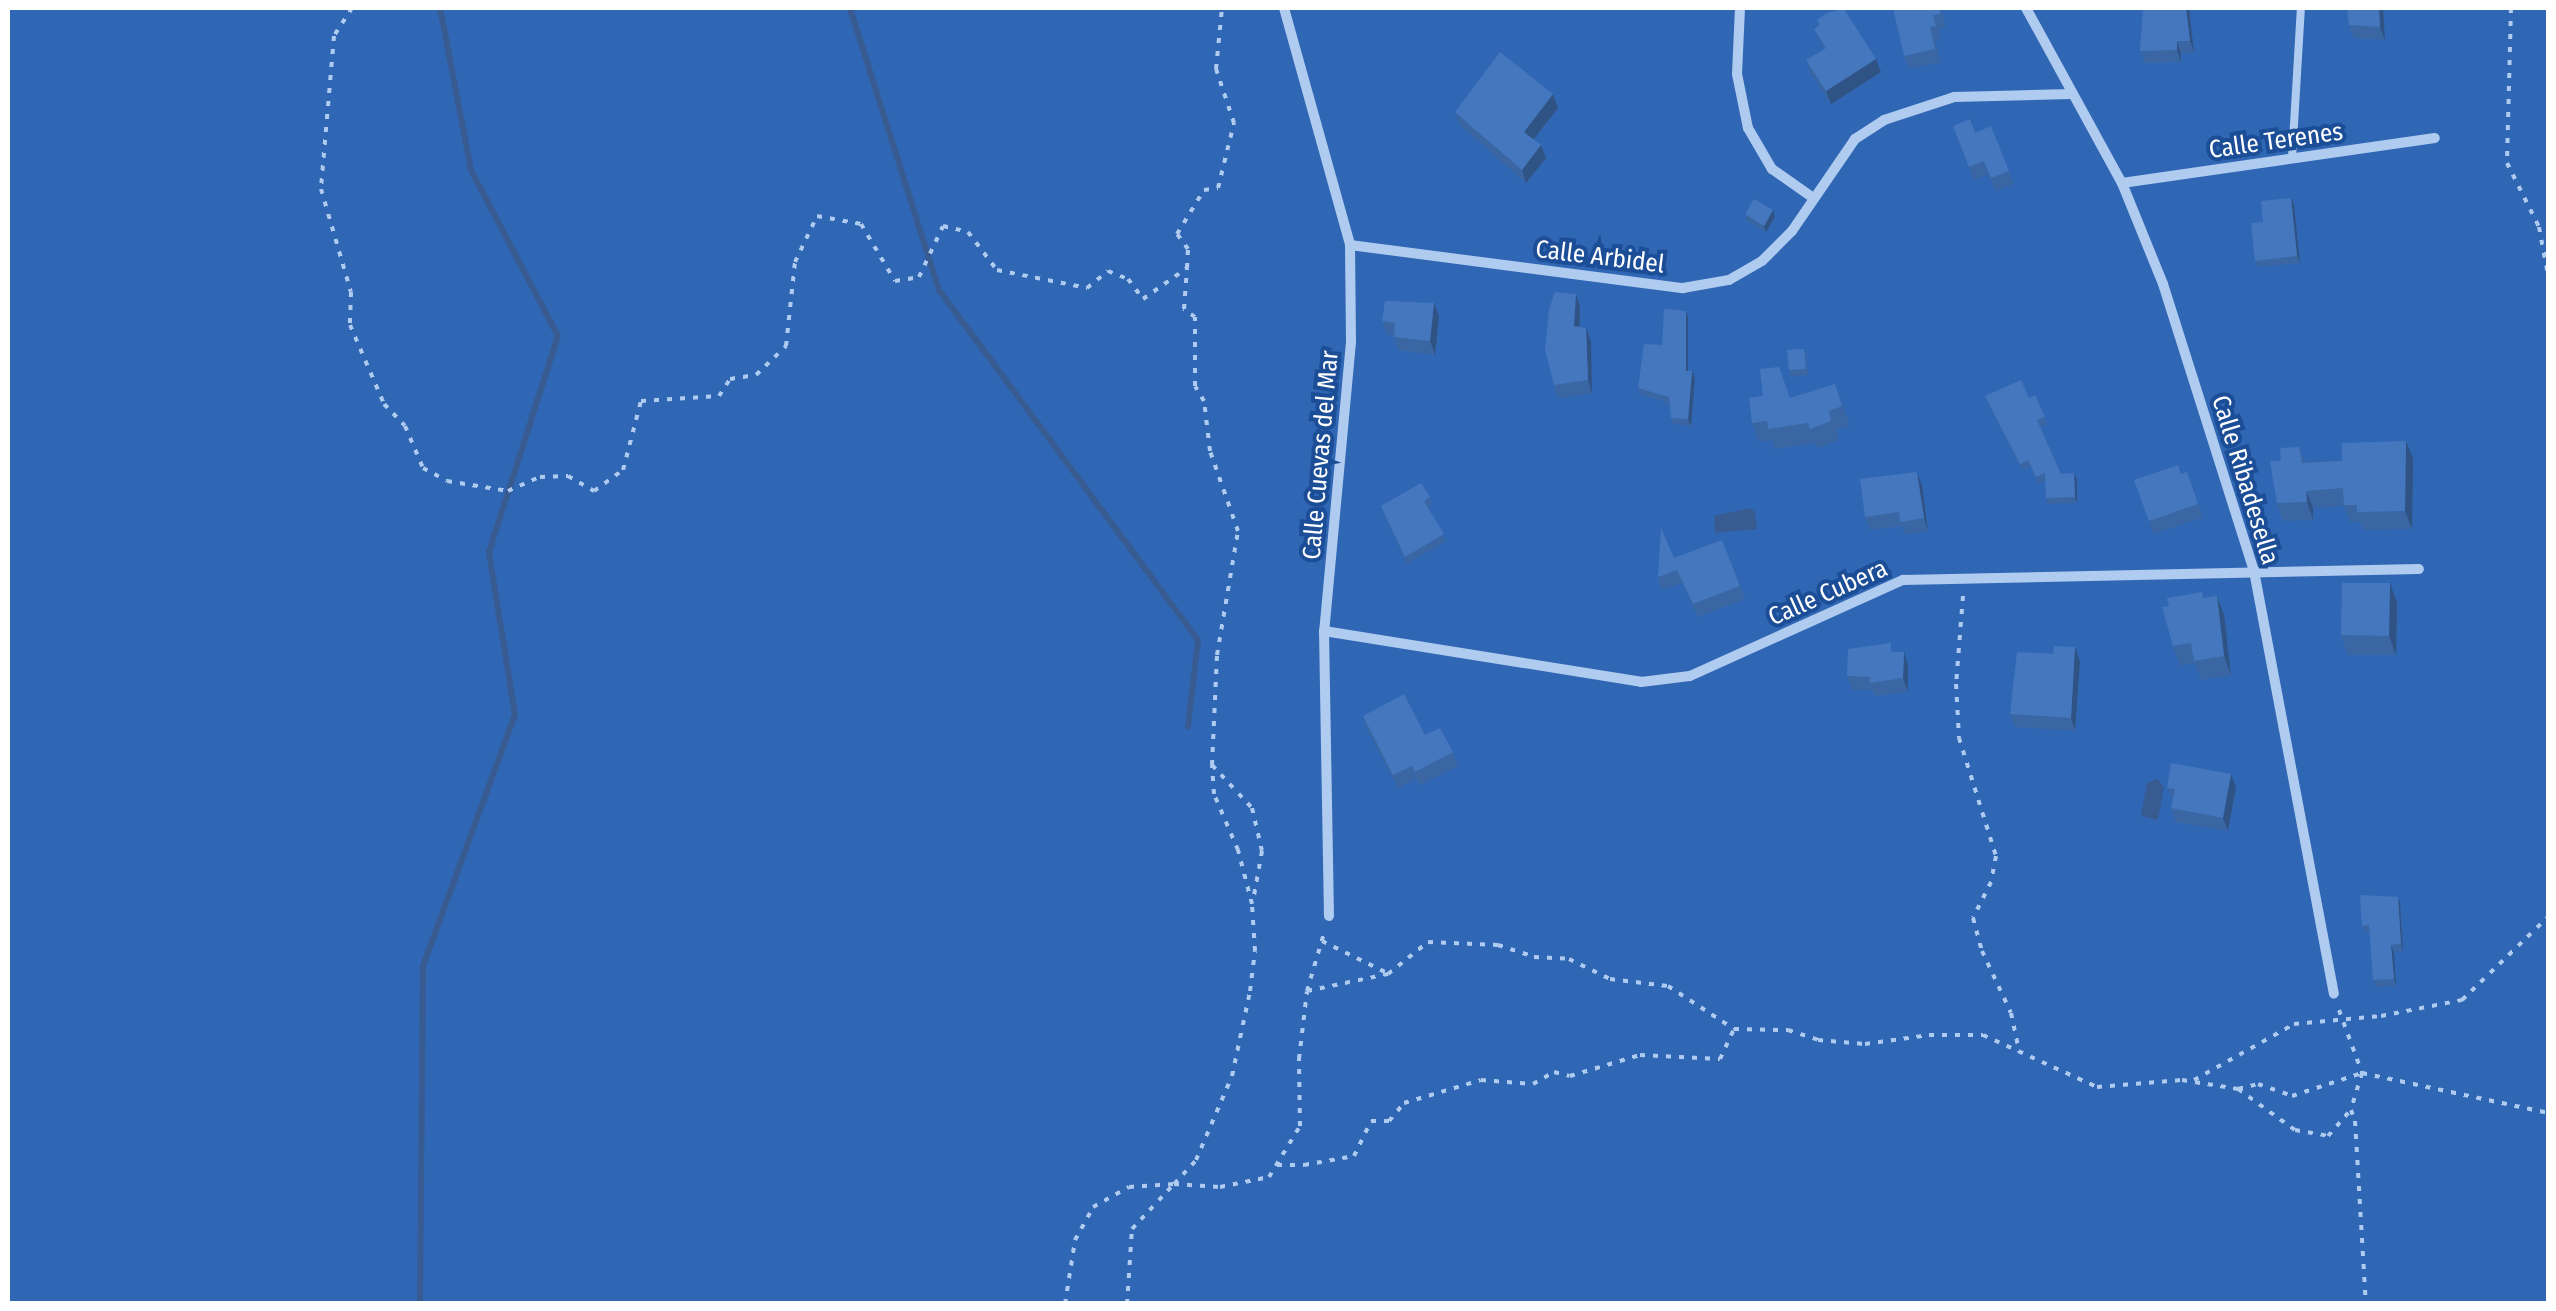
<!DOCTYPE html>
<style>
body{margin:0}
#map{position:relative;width:2556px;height:1311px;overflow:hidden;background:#1c4d97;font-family:"Fira Sans Condensed",sans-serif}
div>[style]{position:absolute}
.green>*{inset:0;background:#3067b4}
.water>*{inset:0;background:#385b91}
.stream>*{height:6px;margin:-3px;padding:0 3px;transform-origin:3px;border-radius:3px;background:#385b91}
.path>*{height:4px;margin-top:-2px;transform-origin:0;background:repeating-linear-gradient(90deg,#b0cbf0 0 5px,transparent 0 13px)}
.service>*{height:8px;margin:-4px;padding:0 4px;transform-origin:4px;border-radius:4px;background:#b0cbf0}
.minor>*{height:10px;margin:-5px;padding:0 5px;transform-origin:5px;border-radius:5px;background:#b0cbf0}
.wall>*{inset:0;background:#3a66a3}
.shaded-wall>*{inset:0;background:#305385}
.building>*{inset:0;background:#4477be}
span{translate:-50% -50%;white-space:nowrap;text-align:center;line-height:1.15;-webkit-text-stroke:8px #1c4d97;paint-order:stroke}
.street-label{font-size:25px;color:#fff}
.frame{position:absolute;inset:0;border:10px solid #fff;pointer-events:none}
</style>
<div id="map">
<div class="green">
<i style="clip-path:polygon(8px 8px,2548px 8px,2548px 1303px,8px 1304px)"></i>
</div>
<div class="water">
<i style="clip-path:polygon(1750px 508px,1755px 512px,1757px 529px,1715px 533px,1714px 516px)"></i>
<i style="clip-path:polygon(2157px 779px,2164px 787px,2158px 820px,2141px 816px,2147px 783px)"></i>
</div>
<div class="stream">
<i style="left:850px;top:8px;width:296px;rotate:72.5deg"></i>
<i style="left:939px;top:290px;width:435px;rotate:53.5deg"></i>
<i style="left:1198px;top:640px;width:87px;rotate:96.6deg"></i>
<i style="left:420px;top:1304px;width:338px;rotate:-89.5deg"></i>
<i style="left:423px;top:966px;width:267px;rotate:-69.9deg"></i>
<i style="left:515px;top:715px;width:165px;rotate:-99.1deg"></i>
<i style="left:489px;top:552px;width:227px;rotate:-72.3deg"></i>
<i style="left:558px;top:336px;width:187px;rotate:-117.7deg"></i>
<i style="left:471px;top:170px;width:165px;rotate:-100.8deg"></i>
</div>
<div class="path">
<i style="left:352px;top:8px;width:33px;rotate:123deg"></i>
<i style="left:334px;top:36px;width:154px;rotate:94.9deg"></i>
<i style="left:321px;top:189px;width:107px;rotate:73.8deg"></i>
<i style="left:351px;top:292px;width:33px;rotate:92deg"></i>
<i style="left:350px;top:325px;width:86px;rotate:66.7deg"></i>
<i style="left:384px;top:404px;width:30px;rotate:46deg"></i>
<i style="left:405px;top:426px;width:46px;rotate:66.8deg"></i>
<i style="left:423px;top:468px;width:27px;rotate:28deg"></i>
<i style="left:447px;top:481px;width:62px;rotate:9.3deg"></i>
<i style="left:508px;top:491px;width:35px;rotate:-24deg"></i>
<i style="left:540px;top:477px;width:28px;rotate:-2deg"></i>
<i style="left:568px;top:476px;width:30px;rotate:30deg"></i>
<i style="left:594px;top:491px;width:36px;rotate:-36deg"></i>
<i style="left:623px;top:470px;width:71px;rotate:-75.4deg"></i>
<i style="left:641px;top:401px;width:78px;rotate:-3.7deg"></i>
<i style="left:719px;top:396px;width:20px;rotate:-57deg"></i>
<i style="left:730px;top:379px;width:26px;rotate:-9deg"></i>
<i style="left:756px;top:375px;width:42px;rotate:-44deg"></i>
<i style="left:786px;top:346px;width:84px;rotate:-83.9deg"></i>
<i style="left:795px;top:262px;width:51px;rotate:-64.4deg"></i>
<i style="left:817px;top:216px;width:45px;rotate:10.3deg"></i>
<i style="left:861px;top:224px;width:66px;rotate:59.2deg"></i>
<i style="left:895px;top:281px;width:24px;rotate:-9deg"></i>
<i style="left:919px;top:277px;width:56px;rotate:-64.8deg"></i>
<i style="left:943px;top:226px;width:26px;rotate:13deg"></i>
<i style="left:968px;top:232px;width:48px;rotate:52.7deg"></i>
<i style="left:997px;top:270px;width:92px;rotate:11.3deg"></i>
<i style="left:1087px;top:288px;width:27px;rotate:-39deg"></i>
<i style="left:1108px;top:271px;width:22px;rotate:22deg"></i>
<i style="left:1128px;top:279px;width:25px;rotate:53deg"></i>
<i style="left:1143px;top:299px;width:54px;rotate:-35.2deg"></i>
<i style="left:1187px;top:268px;width:19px;rotate:-87deg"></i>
<i style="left:1188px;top:249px;width:19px;rotate:-126deg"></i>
<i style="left:1177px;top:234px;width:52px;rotate:-58.5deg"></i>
<i style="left:1204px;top:190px;width:14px;rotate:-8deg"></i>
<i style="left:1218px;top:188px;width:67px;rotate:-76.2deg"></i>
<i style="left:1234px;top:123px;width:57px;rotate:-108.4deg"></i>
<i style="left:1216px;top:69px;width:61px;rotate:-84.4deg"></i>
<i style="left:2511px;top:8px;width:155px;rotate:91.5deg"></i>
<i style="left:2507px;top:163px;width:72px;rotate:63.4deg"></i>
<i style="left:2539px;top:227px;width:49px;rotate:79.4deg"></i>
<i style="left:1963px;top:596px;width:88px;rotate:94.5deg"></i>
<i style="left:1956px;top:684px;width:54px;rotate:86.8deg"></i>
<i style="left:1959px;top:738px;width:124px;rotate:72.6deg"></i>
<i style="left:1996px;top:856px;width:26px;rotate:101deg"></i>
<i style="left:1991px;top:882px;width:40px;rotate:116.6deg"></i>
<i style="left:1973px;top:918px;width:34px;rotate:75deg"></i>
<i style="left:1982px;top:951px;width:68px;rotate:64.9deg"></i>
<i style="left:2011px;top:1013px;width:40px;rotate:78deg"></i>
<i style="left:1212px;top:765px;width:59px;rotate:47.1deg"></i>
<i style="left:1252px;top:808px;width:44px;rotate:76.9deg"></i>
<i style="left:1262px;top:851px;width:51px;rotate:100.2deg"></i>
<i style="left:1322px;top:941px;width:70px;rotate:26.2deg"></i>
<i style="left:1307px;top:991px;width:83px;rotate:-11.9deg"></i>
<i style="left:1388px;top:974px;width:51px;rotate:-38.7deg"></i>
<i style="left:1428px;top:942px;width:70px;rotate:2.5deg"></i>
<i style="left:1498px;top:945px;width:38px;rotate:18deg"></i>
<i style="left:1534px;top:957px;width:35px;rotate:3deg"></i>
<i style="left:1569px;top:959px;width:46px;rotate:26deg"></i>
<i style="left:1610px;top:979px;width:58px;rotate:6.9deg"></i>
<i style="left:1668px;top:986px;width:79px;rotate:33.1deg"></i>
<i style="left:1734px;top:1029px;width:54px;rotate:1.1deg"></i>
<i style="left:1788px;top:1030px;width:32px;rotate:18deg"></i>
<i style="left:1818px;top:1040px;width:47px;rotate:4.9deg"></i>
<i style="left:1865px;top:1044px;width:65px;rotate:-8deg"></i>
<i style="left:1929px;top:1035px;width:54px"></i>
<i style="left:1983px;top:1035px;width:125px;rotate:24.5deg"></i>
<i style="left:2097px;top:1087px;width:85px;rotate:-4.7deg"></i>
<i style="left:2182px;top:1080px;width:57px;rotate:9.1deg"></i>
<i style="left:2238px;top:1089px;width:70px;rotate:35.7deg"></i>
<i style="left:2295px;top:1130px;width:34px;rotate:10deg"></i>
<i style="left:2328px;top:1136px;width:35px;rotate:-49deg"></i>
<i style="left:2339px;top:1010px;width:67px;rotate:69.9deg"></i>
<i style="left:2362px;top:1073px;width:39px;rotate:107deg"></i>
<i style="left:2351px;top:1110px;width:12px;rotate:70deg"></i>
<i style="left:2355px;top:1121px;width:183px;rotate:86.6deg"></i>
<i style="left:2194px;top:1080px;width:115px;rotate:-29.2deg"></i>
<i style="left:2294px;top:1024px;width:87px;rotate:-5.3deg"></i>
<i style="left:2381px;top:1016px;width:83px;rotate:-11.2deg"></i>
<i style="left:2462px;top:1000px;width:120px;rotate:-44deg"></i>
<i style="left:2238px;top:1089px;width:21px;rotate:-14deg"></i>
<i style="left:2258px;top:1084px;width:36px;rotate:19deg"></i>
<i style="left:2292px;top:1096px;width:74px;rotate:-18.2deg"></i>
<i style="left:2362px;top:1073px;width:190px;rotate:12.1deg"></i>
<i style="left:1277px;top:1165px;width:27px"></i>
<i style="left:1304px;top:1165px;width:51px;rotate:-10.2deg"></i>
<i style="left:1354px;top:1156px;width:39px;rotate:-64deg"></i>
<i style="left:1371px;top:1121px;width:18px"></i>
<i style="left:1389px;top:1121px;width:23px;rotate:-50deg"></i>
<i style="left:1404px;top:1103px;width:80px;rotate:-16.6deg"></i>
<i style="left:1481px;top:1080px;width:52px;rotate:4.4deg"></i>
<i style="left:1533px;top:1084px;width:24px;rotate:-30deg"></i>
<i style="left:1554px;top:1072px;width:16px;rotate:14deg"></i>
<i style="left:1570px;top:1076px;width:73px;rotate:-16.7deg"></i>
<i style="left:1640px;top:1055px;width:80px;rotate:2.9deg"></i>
<i style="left:1720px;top:1059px;width:33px;rotate:-65deg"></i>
<i style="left:1065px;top:1304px;width:65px;rotate:-81.1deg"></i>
<i style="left:1075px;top:1240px;width:38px;rotate:-61deg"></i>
<i style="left:1093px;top:1207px;width:41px;rotate:-29.1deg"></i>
<i style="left:1129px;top:1187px;width:45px;rotate:-3.8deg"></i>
<i style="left:1174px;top:1184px;width:33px;rotate:-47deg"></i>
<i style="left:1196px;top:1160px;width:91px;rotate:-66.8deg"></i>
<i style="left:1232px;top:1076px;width:87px;rotate:-78deg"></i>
<i style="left:1250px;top:991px;width:40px;rotate:-82.9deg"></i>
<i style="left:1255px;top:951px;width:47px;rotate:-93.7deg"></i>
<i style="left:1252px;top:904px;width:56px;rotate:-104.5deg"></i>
<i style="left:1238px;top:850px;width:61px;rotate:-113.2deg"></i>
<i style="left:1214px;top:794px;width:29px;rotate:-94deg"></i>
<i style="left:1212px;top:765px;width:110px;rotate:-87.4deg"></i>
<i style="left:1217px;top:655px;width:126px;rotate:-80.4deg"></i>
<i style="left:1238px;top:531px;width:85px;rotate:-109.3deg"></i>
<i style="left:1210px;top:451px;width:50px;rotate:-96.8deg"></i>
<i style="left:1204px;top:401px;width:17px;rotate:-121deg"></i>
<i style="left:1195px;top:386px;width:69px;rotate:-90deg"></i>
<i style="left:1195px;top:317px;width:14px;rotate:-144deg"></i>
<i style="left:1184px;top:309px;width:41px;rotate:-85.8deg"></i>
<i style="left:1127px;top:1304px;width:75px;rotate:-86.2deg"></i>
<i style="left:1132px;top:1229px;width:62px;rotate:-47deg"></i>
<i style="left:1174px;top:1184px;width:46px;rotate:3.7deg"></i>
<i style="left:1220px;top:1187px;width:50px;rotate:-11.5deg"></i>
<i style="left:1269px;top:1177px;width:60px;rotate:-58.7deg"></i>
<i style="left:1300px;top:1126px;width:67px;rotate:-90.9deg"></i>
<i style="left:1299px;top:1059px;width:68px;rotate:-83.3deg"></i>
<i style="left:1307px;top:991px;width:64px;rotate:-73.6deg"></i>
</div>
<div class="service">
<i style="left:2292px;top:158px;width:150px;rotate:-86.6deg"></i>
</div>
<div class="minor">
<i style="left:1284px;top:8px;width:246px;rotate:74.4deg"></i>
<i style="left:1350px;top:245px;width:97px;rotate:89.4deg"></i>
<i style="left:1351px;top:342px;width:290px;rotate:95.3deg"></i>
<i style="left:1324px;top:631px;width:285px;rotate:89deg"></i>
<i style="left:1740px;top:8px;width:66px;rotate:92.6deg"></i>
<i style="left:1737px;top:74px;width:55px;rotate:78.5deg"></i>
<i style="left:1748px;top:128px;width:48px;rotate:59.7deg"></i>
<i style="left:1772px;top:169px;width:49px;rotate:35deg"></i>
<i style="left:2026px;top:8px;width:200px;rotate:61.3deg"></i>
<i style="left:2122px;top:183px;width:109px;rotate:67.9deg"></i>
<i style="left:2163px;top:284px;width:301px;rotate:72.4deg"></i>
<i style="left:2254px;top:571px;width:430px;rotate:79.3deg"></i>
<i style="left:2122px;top:183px;width:316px;rotate:-8.2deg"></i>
<i style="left:1350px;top:245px;width:336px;rotate:7.4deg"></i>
<i style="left:1683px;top:288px;width:47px;rotate:-9.9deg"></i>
<i style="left:1729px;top:280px;width:38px;rotate:-30deg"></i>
<i style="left:1762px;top:261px;width:42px;rotate:-45deg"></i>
<i style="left:1792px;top:231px;width:112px;rotate:-55.6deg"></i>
<i style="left:1855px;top:139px;width:35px;rotate:-33deg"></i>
<i style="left:1884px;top:120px;width:74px;rotate:-18.2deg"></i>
<i style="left:1954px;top:97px;width:116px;rotate:-1.5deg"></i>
<i style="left:1324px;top:631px;width:321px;rotate:9.1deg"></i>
<i style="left:1641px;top:682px;width:49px;rotate:-7deg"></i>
<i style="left:1690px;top:676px;width:234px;rotate:-24.3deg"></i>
<i style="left:1903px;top:580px;width:516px;rotate:-1.22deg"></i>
</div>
<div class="wall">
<i style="clip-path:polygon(1893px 8px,1941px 8px,1946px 27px,1938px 29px,1940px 39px,1935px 40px,1940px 62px,1909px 69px,1904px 56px)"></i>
<i style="clip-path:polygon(2189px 8px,2194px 53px,2181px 53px,2181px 62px,2145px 63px,2140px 51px)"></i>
<i style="clip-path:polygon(2347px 8px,2383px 8px,2385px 40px,2354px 38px,2349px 25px)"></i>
<i style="clip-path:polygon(1817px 20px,1881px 72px,1831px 104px,1811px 73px,1806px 60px,1824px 49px,1814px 29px,1819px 26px)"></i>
<i style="clip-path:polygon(1553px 94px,1558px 108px,1534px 139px,1541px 145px,1546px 158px,1526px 183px,1460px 125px,1455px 112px)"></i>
<i style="clip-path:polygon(1953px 126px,1975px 133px,1991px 126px,2014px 184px,1996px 191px,1988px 174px,1974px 180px)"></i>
<i style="clip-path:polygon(2291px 198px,2294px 204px,2300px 263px,2258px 267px,2255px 261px)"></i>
<i style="clip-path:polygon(1745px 214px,1775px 217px,1766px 232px,1747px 221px)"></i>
<i style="clip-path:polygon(1434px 303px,1439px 316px,1435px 355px,1398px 350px,1394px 335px,1387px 334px,1382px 321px)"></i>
<i style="clip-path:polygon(1580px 307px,1580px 327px,1586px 328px,1591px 341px,1592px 393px,1558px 399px,1554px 385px)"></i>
<i style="clip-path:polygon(1688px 317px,1688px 371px,1692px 371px,1695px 378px,1691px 426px,1673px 424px,1669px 403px,1640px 394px,1638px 388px,1662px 345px)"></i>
<i style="clip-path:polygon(1804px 349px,1806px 355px,1808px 375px,1791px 377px,1789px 370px)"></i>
<i style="clip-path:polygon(1835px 384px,1850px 426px,1836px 430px,1839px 440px,1817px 448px,1815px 443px,1775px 449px,1772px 440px,1759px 442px,1752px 423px,1790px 398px)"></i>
<i style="clip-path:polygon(2035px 395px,2047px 424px,2040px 427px,2061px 474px,2077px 480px,2077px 503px,2048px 504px,2046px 498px,2046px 481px,2038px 484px,2031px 467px,2022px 470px,1985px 396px,2029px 398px)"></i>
<i style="clip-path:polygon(2299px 447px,2305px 462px,2413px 458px,2412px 529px,2363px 530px,2360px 522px,2350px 522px,2344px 506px,2313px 508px,2313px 520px,2283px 521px,2277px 503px,2281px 461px)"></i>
<i style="clip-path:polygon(2187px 472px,2203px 517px,2154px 534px,2134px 480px)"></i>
<i style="clip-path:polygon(1922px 485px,1928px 531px,1905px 535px,1902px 526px,1870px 530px,1865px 517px)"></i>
<i style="clip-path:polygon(1430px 497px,1432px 504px,1428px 507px,1446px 541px,1407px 564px,1383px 513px)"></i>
<i style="clip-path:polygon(1722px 540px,1745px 599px,1698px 617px,1682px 583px,1662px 590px,1658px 577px,1674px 558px)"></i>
<i style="clip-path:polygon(2390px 583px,2397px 603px,2396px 655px,2348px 655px,2341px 635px)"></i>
<i style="clip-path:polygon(2202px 592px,2204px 598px,2217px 596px,2224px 615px,2231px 675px,2201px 680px,2195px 663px,2180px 666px,2173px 646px,2169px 606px)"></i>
<i style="clip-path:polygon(2075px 647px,2080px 661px,2075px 731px,2015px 727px,2010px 714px,2053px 654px)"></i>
<i style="clip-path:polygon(1894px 652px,1908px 665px,1908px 692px,1875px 696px,1872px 690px,1852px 690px,1847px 676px)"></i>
<i style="clip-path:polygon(1363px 716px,1425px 735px,1453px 752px,1458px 766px,1420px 785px,1416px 779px,1398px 788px,1367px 729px)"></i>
<i style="clip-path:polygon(2236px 787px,2228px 831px,2176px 822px,2171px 808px,2173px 801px,2167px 788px)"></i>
<i style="clip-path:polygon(2400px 903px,2403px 951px,2394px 952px,2396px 986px,2376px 987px,2373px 980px,2370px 932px,2365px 932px,2362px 926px)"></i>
</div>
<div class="shaded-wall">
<i style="clip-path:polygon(2186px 8px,2189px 8px,2194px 53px,2190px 41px)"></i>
<i style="clip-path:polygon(2379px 8px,2383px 8px,2385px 40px,2380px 27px)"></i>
<i style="clip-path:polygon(2177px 41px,2181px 53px,2181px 62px,2177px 50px)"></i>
<i style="clip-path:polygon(1876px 59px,1881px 72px,1831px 104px,1826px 91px)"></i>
<i style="clip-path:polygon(1553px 94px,1558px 108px,1529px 145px,1524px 132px)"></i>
<i style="clip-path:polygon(1541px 145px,1546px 158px,1526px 183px,1522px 170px)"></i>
<i style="clip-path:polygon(2291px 198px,2294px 204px,2300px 263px,2297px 256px)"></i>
<i style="clip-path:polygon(1773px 210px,1775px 217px,1766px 232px,1764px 226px)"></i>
<i style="clip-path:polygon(1576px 294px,1580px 307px,1579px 339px,1574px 326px)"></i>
<i style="clip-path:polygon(1434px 303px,1439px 316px,1435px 355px,1430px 341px)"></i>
<i style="clip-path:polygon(1686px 311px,1688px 317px,1688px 377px,1686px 371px)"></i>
<i style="clip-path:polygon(1586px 328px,1591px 341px,1592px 393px,1588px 380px)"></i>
<i style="clip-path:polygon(1692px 371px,1695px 378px,1691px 426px,1688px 419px)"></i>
<i style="clip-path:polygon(2406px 441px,2413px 458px,2412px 529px,2405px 511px)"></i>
<i style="clip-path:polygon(1917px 472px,1922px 485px,1928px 531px,1924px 518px)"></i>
<i style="clip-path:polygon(2074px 473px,2077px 480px,2077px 503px,2075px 497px)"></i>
<i style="clip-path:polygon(2306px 491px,2313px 508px,2313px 520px,2307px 502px)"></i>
<i style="clip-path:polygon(2390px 583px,2397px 603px,2396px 655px,2389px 636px)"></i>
<i style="clip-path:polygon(2217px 596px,2224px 615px,2231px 675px,2224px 656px)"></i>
<i style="clip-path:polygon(2075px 647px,2080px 661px,2075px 731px,2071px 718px)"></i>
<i style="clip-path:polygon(1904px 652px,1908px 665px,1908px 692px,1903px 678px)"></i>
<i style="clip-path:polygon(2231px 774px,2236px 787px,2228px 831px,2223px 818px)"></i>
<i style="clip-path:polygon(2398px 897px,2400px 903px,2403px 951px,2401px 944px)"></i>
<i style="clip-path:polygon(2391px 945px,2394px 952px,2396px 986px,2394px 979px)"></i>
</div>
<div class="building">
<i style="clip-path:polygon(1893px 8px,1939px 8px,1941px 14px,1933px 15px,1936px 26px,1930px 27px,1935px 49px,1904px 56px)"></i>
<i style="clip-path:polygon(2143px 8px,2186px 8px,2190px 41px,2177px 41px,2177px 50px,2140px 51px)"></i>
<i style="clip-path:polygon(2347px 8px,2379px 8px,2380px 27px,2349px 25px)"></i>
<i style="clip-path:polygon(1844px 9px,1876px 59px,1826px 91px,1806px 60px,1826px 48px,1814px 29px,1820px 25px,1817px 20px,1827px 13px)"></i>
<i style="clip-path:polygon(1500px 52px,1553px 94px,1524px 132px,1541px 145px,1522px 170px,1455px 112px)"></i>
<i style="clip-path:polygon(1970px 119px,1975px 133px,1991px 126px,2009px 171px,1991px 178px,1984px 161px,1969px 167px,1953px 126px)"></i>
<i style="clip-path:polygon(2291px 198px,2297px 256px,2255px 261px,2251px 223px,2263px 222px,2261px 201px)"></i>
<i style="clip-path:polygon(1754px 199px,1773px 210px,1764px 226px,1745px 214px)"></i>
<i style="clip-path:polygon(1555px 292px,1576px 294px,1574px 326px,1586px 328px,1588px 380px,1554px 385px,1545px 350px,1549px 309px)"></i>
<i style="clip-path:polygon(1385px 301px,1434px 303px,1430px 341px,1394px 337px,1395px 323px,1382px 321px)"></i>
<i style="clip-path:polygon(1664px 309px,1686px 311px,1686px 371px,1692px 371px,1688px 419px,1671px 418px,1669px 397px,1638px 388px,1644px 344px,1662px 345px)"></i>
<i style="clip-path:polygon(1804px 349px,1806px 369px,1789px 370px,1787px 350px)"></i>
<i style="clip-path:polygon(1779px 367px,1790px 398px,1835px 384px,1842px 406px,1829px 411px,1831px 421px,1810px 429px,1808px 423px,1768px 429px,1767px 421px,1752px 423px,1749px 398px,1763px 396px,1760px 369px)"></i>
<i style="clip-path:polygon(2021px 380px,2029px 398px,2035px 395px,2045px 417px,2037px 420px,2061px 474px,2074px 473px,2075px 497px,2046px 498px,2045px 473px,2036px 477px,2028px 460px,2020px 464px,1985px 396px)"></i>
<i style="clip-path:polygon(2406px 441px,2405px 511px,2357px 512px,2357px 505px,2344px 505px,2343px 488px,2306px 491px,2307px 502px,2277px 503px,2270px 461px,2281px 461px,2280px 448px,2299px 447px,2302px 463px,2342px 461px,2342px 443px)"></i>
<i style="clip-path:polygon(2178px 465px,2181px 474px,2187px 472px,2198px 504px,2149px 521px,2134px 480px)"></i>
<i style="clip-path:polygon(1917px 472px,1924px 518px,1900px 522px,1899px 512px,1865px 517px,1860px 479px)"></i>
<i style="clip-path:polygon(1421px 483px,1430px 497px,1424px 501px,1444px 534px,1405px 557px,1381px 506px)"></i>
<i style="clip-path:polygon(1661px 528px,1674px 558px,1722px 540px,1740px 586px,1693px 604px,1677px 570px,1658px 577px)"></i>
<i style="clip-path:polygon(2342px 583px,2390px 583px,2389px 636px,2341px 635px)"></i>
<i style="clip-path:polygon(2202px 592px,2203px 598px,2217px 596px,2224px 656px,2194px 661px,2191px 643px,2173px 646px,2162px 607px,2169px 606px,2167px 598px)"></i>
<i style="clip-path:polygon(1891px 643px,1891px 652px,1904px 652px,1903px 678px,1870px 683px,1870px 677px,1847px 676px,1848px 649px)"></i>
<i style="clip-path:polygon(2054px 646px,2075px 647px,2071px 718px,2010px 714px,2017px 652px,2053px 654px)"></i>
<i style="clip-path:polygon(1404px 694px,1425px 735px,1440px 728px,1453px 752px,1415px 772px,1412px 766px,1393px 775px,1363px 716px)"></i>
<i style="clip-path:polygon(2171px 763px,2231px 774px,2223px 818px,2171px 808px,2175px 789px,2167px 788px)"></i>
<i style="clip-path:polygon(2360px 895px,2398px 897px,2401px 944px,2391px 945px,2394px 979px,2373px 980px,2369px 925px,2362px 926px)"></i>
</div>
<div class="street-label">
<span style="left:2276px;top:141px;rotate:-8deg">Calle Terenes</span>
<span style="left:1600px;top:257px;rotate:7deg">Calle Arbidel</span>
<span style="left:1321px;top:455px;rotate:-85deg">Calle Cuevas del Mar</span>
<span style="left:2245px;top:480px;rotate:73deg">Calle Ribadesella</span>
<span style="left:1828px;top:593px;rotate:-24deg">Calle Cubera</span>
</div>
<div class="frame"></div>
</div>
